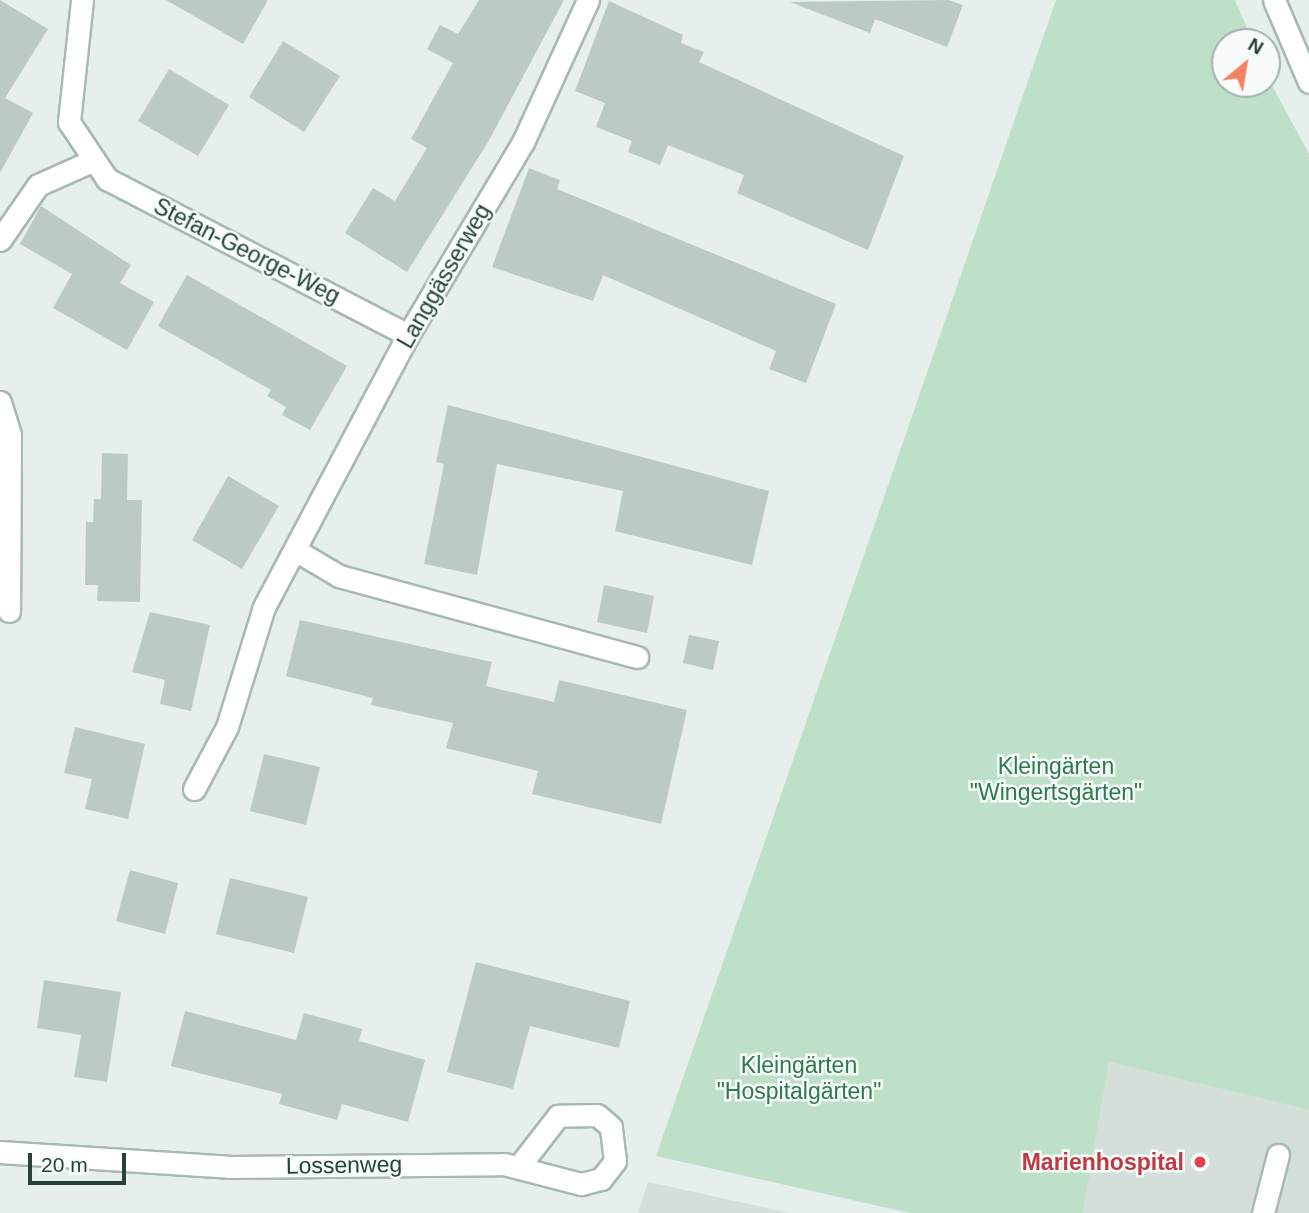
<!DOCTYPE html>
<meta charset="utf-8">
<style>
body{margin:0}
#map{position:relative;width:1309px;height:1213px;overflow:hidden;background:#e6efeb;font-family:Helvetica,sans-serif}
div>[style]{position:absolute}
.built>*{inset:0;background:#d4dfda}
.green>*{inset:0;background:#bfe0c8}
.building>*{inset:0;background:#bbcac4}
.roads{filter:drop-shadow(2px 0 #a8b8b2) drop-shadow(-2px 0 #a8b8b2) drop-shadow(0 2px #a8b8b2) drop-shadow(0 -2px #a8b8b2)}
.minor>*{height:21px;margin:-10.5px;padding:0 10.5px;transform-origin:10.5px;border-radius:10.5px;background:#fff}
.dots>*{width:19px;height:19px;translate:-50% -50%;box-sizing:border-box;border:4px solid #f7fbf9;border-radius:50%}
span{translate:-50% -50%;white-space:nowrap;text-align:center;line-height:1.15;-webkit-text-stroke:5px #f7fbf9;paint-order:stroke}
.street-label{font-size:23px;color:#24423a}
.park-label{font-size:23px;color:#2d7a4b}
.health-label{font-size:23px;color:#be3a42;font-weight:700}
.right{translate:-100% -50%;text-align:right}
.north{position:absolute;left:1211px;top:28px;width:70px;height:70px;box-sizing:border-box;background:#f7fbf9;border:2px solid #a3b1ad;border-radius:50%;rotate:30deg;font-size:19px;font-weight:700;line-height:28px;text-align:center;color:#24423a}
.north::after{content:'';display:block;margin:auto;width:24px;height:32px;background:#f4845f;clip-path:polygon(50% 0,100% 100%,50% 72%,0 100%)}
.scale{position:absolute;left:28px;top:1153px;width:98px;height:32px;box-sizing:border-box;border:4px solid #24423a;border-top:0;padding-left:9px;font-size:21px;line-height:24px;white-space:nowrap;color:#24423a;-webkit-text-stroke:5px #f7fbf9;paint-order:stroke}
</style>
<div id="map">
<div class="built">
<i style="clip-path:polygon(1109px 1062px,1309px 1110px,1309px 1213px,1083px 1213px)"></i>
<i style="clip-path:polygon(648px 1182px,791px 1213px,638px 1213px)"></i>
</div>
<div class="green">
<i style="clip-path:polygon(1056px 0,1235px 0,1253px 42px,1225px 42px,1225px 84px,1267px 84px,1267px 76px,1309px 154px,1309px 1110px,1109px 1062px,1083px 1213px,910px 1213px,656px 1156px)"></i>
</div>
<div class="building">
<i style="clip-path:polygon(0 0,48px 29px,5px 98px,33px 113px,0 173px)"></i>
<i style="clip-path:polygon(166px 0,268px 0,243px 44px)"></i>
<i style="clip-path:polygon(479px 0,564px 0,488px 142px,407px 272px,345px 233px,373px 188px,395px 201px,427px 148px,411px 139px,453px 63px,427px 49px,440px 25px,458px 34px)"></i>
<i style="clip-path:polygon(948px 0,963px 5px,947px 47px,875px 19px,870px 33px,790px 2px)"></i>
<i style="clip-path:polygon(609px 1px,683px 35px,681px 43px,704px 52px,699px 62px,904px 156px,868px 250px,737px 193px,744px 175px,668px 145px,660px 165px,628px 152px,632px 141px,596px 127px,605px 103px,575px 91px)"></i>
<i style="clip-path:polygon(283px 41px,340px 76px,304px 132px,249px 97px)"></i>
<i style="clip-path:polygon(169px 69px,229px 105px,198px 156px,138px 121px)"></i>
<i style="clip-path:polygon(529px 168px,560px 180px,557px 189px,836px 304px,806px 383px,769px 369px,776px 351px,603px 275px,593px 301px,492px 267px)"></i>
<i style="clip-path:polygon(41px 206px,131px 265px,120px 283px,154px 302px,127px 350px,53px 308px,72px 274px,20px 244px)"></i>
<i style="clip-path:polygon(187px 275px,347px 366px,310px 430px,282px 415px,286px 407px,267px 396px,271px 390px,158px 326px)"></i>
<i style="clip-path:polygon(448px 405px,769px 491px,752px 565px,615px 531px,623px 491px,497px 464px,477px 575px,424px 564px,444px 464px,436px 462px)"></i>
<i style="clip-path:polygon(102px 453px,128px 454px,127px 500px,142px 500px,140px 602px,97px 601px,98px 585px,85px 585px,86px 522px,93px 522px,94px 499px,101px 499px)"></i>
<i style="clip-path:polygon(228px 476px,279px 506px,242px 569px,192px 540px)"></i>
<i style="clip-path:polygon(604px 585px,654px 596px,647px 633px,597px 622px)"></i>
<i style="clip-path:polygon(150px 612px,210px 625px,191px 711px,160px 704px,165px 680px,132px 672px)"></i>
<i style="clip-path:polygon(300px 620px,492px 662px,486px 686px,554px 702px,559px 680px,687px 710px,661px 824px,532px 794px,538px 771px,446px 748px,453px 723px,371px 705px,373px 698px,286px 676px)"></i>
<i style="clip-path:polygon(689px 635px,719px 641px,713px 670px,683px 663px)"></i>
<i style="clip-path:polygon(75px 727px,145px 744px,128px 819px,85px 809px,92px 779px,64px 773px)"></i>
<i style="clip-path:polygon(264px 754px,320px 767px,306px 825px,250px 811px)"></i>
<i style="clip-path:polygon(130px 870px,178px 883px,165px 934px,116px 921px)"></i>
<i style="clip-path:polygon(230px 878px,308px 897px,294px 953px,216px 934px)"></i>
<i style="clip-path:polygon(476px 962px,630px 1001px,619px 1048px,530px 1026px,513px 1089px,447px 1072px)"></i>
<i style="clip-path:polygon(44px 980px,121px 992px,107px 1082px,74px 1077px,81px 1035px,37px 1028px)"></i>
<i style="clip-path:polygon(185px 1011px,296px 1040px,304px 1013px,362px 1029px,359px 1041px,425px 1060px,408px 1122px,342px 1104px,337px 1120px,279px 1104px,282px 1094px,171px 1066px)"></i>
</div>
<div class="roads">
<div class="minor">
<i style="left:82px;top:0;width:123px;rotate:96.1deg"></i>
<i style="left:69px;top:122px;width:69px;rotate:56.3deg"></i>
<i style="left:107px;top:179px;width:339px;rotate:27.4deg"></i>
<i style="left:1274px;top:0;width:89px;rotate:66.9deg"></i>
<i style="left:0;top:240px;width:67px;rotate:-55.4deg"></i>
<i style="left:38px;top:185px;width:61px;rotate:-24.1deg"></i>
<i style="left:0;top:402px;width:34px;rotate:73deg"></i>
<i style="left:10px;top:435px;width:176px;rotate:90.3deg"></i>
<i style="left:295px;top:550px;width:51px;rotate:30.6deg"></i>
<i style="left:339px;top:576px;width:309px;rotate:15.2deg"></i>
<i style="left:194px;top:789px;width:70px;rotate:-62deg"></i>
<i style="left:227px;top:727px;width:126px;rotate:-72.9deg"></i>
<i style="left:264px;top:607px;width:308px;rotate:-62.1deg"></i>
<i style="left:408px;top:335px;width:225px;rotate:-59.2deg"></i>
<i style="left:523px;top:142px;width:156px;rotate:-65.4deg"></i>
<i style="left:0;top:1152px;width:229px;rotate:3.7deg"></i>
<i style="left:229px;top:1167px;width:275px;rotate:-0.6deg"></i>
<i style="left:504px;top:1164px;width:80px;rotate:14.6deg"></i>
<i style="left:581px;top:1184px;width:21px;rotate:-14deg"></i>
<i style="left:601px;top:1179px;width:23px;rotate:-52deg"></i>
<i style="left:615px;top:1161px;width:34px;rotate:-97deg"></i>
<i style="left:611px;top:1127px;width:18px;rotate:-139deg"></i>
<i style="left:597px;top:1115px;width:39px;rotate:179deg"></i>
<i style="left:558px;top:1116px;width:62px;rotate:127.8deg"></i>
<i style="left:1263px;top:1213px;width:60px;rotate:-75.5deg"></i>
</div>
</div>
<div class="dots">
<i style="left:1200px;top:1162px;background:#e0444e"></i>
</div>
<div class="street-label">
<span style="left:247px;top:251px;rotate:27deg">Stefan-George-Weg</span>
<span style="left:444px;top:276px;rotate:-60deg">Langgässerweg</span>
<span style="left:344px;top:1165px;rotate:-1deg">Lossenweg</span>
</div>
<div class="park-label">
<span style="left:1056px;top:779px">Kleingärten<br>"Wingertsgärten"</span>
<span style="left:799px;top:1078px">Kleingärten<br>"Hospitalgärten"</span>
</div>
<div class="health-label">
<span class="right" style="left:1184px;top:1162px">Marienhospital</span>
</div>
<div class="north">N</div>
<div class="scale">20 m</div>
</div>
